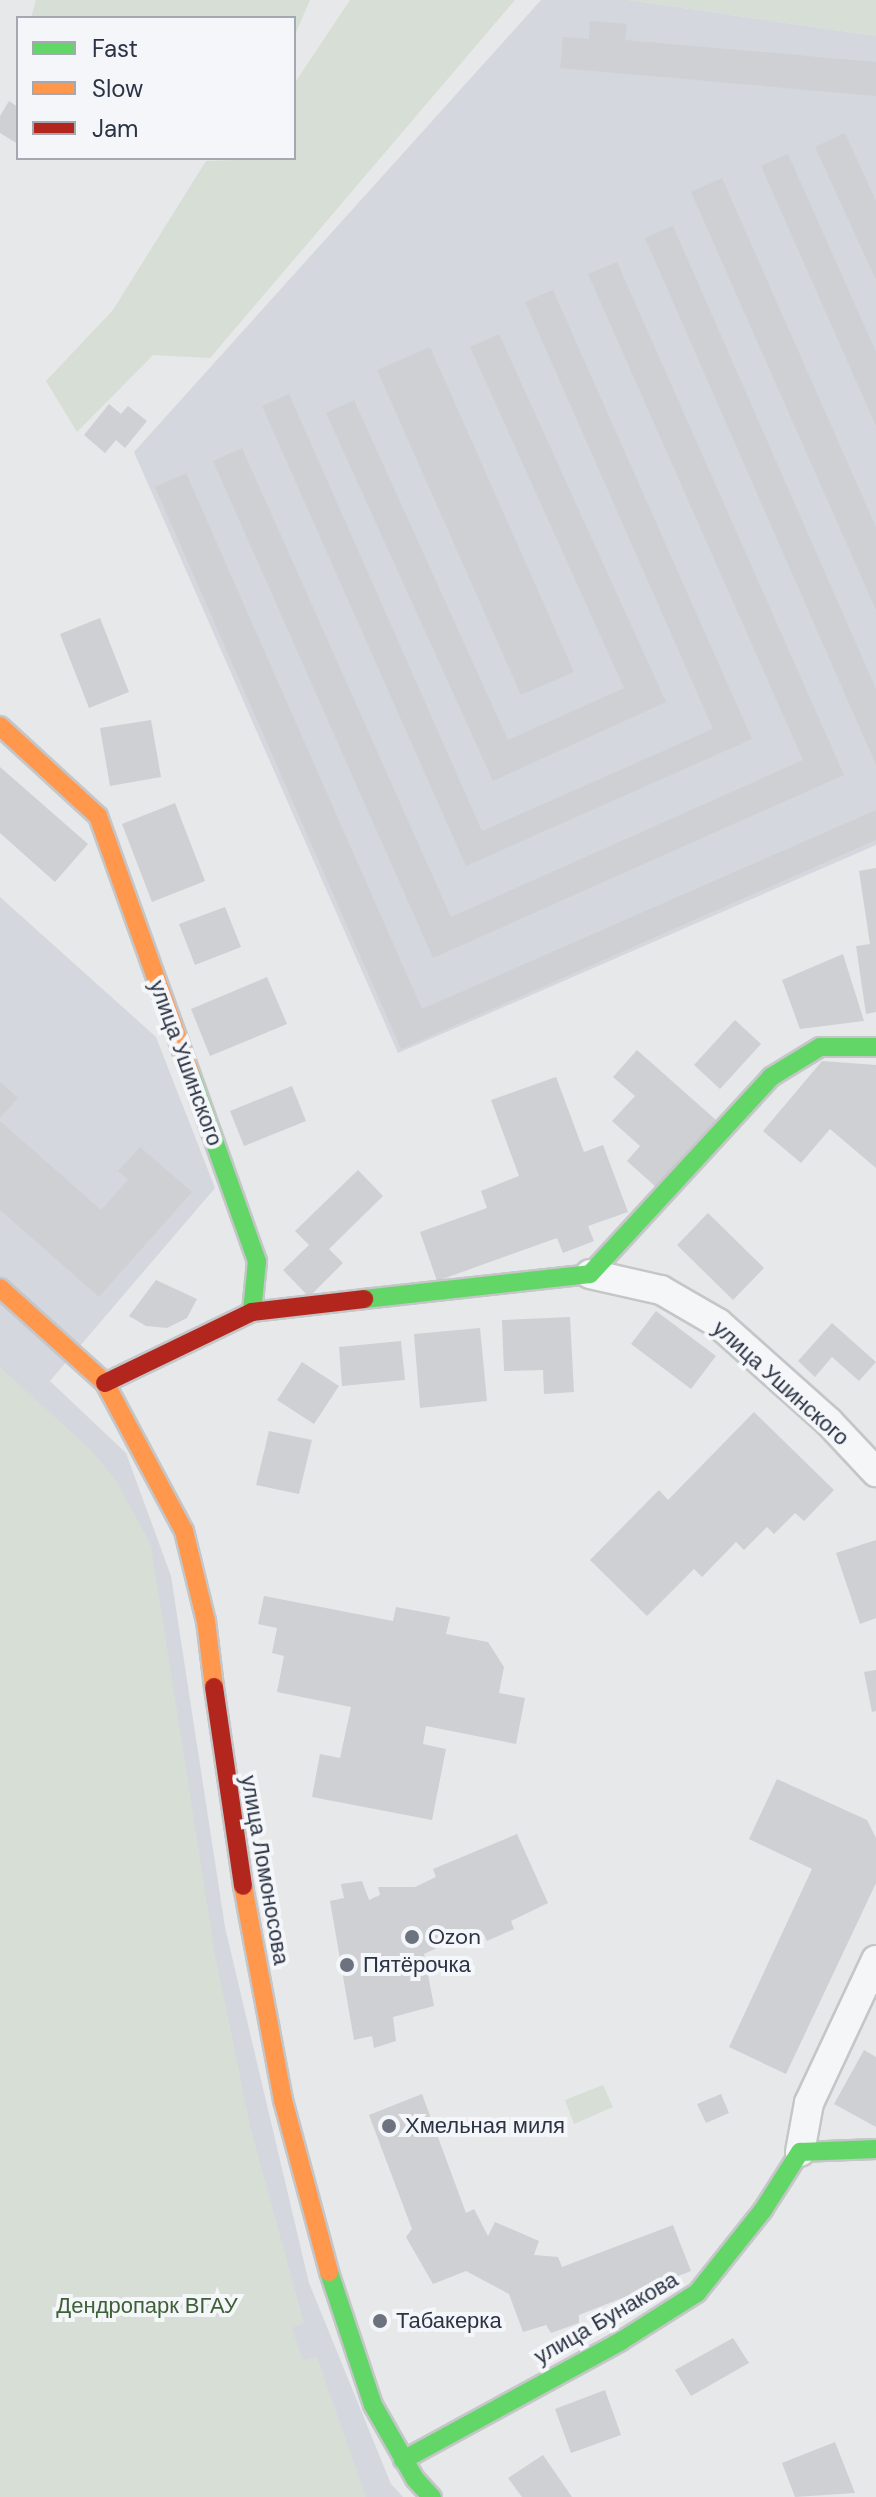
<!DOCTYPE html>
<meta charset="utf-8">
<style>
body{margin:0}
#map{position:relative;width:876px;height:2497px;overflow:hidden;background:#e6e8ea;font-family:"DM Sans",sans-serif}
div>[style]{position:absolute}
.built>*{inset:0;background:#d4d7dd}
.green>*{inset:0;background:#d6ded6}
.building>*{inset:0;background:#ced0d3}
.roads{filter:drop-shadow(2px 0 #c4c6c8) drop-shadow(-2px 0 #c4c6c8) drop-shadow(0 2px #c4c6c8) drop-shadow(0 -2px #c4c6c8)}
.street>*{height:28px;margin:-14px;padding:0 14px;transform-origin:14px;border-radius:14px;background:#f5f6f7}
.fast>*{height:18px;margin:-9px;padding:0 9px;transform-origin:9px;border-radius:9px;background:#63d668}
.slow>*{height:18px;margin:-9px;padding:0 9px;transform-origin:9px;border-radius:9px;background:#ff974d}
.jam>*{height:18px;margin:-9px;padding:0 9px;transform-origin:9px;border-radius:9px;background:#b3261e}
.dots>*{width:22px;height:22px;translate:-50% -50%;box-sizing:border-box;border:4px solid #f4f6f9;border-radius:50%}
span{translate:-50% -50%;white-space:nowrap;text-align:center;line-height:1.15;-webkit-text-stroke:8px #f4f6f9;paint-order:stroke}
.street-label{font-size:22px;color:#2b3445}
.poi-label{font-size:22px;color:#2b3445}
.left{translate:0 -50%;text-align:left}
.park-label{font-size:22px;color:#3f6138}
.legend{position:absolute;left:16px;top:16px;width:280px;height:144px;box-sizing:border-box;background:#f4f6f9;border:2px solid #a4a8b1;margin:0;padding:10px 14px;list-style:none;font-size:24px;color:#2b3445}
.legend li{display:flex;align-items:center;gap:16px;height:40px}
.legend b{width:40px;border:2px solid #a4a8b1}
</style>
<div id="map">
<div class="built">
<i style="clip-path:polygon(541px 0,628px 0,876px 36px,876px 845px,398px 1053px,134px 452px)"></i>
<i style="clip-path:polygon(0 897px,156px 1037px,215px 1188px,50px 1381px,126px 1453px,171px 1576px,225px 1927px,309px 2283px,391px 2484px,403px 2497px,0 2497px)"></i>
</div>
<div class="green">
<i style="clip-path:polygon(36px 0,310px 0,294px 37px,294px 18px,31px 18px)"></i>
<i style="clip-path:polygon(350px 0,515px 0,210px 358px,153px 355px,77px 432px,46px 381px,113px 310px,206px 161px,294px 158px,294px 84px)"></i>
<i style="clip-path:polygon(628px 0,876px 0,876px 36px)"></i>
<i style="clip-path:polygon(0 1367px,92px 1451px,117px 1482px,151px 1545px,215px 1954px,251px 2129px,304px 2323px,292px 2328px,303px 2360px,317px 2357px,366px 2497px,0 2497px)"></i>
<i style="clip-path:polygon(603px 2085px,613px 2107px,574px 2124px,565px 2100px)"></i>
</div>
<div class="building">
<i style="clip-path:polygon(590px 21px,627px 24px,625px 40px,876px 62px,876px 96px,560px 68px,563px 37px,589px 39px)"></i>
<i style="clip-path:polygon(9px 101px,18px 107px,18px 144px,0 133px,0 116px)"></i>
<i style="clip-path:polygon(845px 133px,876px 201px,876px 280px,815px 147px)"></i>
<i style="clip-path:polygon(788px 154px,876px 352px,876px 426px,761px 166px)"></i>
<i style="clip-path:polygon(722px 178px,876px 527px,876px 610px,691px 192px)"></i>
<i style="clip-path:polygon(673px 226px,876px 689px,876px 765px,645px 238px)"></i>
<i style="clip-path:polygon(617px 262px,844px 775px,433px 958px,213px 461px,242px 448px,451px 917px,803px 760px,588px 274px)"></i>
<i style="clip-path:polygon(553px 290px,752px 739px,466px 866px,262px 406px,289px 394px,482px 831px,713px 729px,525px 302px)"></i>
<i style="clip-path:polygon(499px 334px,666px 702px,493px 781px,326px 413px,354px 400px,508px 740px,624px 688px,470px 347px)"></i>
<i style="clip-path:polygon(430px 347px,574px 672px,521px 695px,377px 370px)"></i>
<i style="clip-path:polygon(109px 404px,121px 414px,128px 406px,147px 421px,125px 448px,116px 440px,105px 453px,84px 435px)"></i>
<i style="clip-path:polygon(186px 473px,422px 1009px,876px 810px,876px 840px,401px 1049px,155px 487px)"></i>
<i style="clip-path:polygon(100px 618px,129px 692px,89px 708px,60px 634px)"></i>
<i style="clip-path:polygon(151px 720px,161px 777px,110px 786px,100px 728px)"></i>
<i style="clip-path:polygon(0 767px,88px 844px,55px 882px,0 833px)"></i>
<i style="clip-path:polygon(175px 803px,205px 881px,152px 902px,122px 824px)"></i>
<i style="clip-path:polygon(876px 868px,876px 1012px,866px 1014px,856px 946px,870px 944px,859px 871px)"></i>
<i style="clip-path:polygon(225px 907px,241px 947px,195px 965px,179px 924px)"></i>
<i style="clip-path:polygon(843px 954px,864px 1021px,800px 1029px,782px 980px)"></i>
<i style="clip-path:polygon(267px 977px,287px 1024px,210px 1056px,191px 1009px)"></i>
<i style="clip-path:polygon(735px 1020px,761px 1044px,720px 1089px,694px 1065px)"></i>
<i style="clip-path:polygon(637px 1050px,716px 1120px,656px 1187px,627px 1161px,640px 1146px,612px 1121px,635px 1096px,613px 1077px)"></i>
<i style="clip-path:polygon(822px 1061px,876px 1065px,876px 1168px,830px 1129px,801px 1163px,763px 1131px)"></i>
<i style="clip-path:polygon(556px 1077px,584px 1152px,603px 1145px,628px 1212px,588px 1226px,594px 1241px,563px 1253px,557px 1238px,437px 1281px,420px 1232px,487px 1208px,481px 1191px,519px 1176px,491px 1100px)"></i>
<i style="clip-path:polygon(0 1082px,18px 1098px,0 1118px)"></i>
<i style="clip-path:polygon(292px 1086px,306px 1121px,244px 1146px,230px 1111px)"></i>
<i style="clip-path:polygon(0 1121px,101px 1210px,128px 1180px,118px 1171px,140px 1147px,192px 1192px,99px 1297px,0 1210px)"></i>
<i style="clip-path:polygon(358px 1170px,383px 1196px,329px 1249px,343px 1263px,309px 1297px,283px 1270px,309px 1245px,295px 1231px)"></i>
<i style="clip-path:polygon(708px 1213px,764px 1268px,733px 1300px,677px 1245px)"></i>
<i style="clip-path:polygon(156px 1280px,197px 1299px,187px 1318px,167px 1328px,146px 1326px,129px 1316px)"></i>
<i style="clip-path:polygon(656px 1311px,716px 1356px,691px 1389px,631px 1344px)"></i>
<i style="clip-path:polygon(570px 1317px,574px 1392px,544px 1394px,543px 1370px,504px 1371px,502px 1320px)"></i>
<i style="clip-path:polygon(832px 1323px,876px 1362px,859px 1381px,832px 1357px,815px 1377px,798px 1361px)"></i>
<i style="clip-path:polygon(480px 1328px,487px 1401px,420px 1408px,414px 1334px)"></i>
<i style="clip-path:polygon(401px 1341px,405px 1380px,342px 1386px,339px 1347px)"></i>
<i style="clip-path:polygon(302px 1362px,339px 1386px,314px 1424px,277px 1400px)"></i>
<i style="clip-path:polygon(754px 1412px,834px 1490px,804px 1521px,795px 1513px,774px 1534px,767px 1527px,744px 1550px,736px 1542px,702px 1577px,694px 1569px,647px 1616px,590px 1560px,659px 1490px,668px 1500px)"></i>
<i style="clip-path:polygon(269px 1431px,312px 1440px,299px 1494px,256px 1485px)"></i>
<i style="clip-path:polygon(876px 1540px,876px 1618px,860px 1624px,836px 1553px)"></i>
<i style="clip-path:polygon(264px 1596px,393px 1621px,396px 1607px,450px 1617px,446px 1634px,488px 1642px,504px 1667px,499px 1693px,525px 1698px,516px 1744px,426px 1726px,423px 1744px,446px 1749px,432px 1820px,312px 1797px,320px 1754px,340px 1758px,351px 1707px,277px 1692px,284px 1656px,272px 1653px,277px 1628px,258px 1624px)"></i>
<i style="clip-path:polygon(876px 1670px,876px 1711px,872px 1712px,864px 1672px)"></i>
<i style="clip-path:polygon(777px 1779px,867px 1820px,876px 1838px,876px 1883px,786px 2074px,729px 2047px,812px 1869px,749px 1839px)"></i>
<i style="clip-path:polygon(517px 1834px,548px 1903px,511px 1921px,514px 1929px,487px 1941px,484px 1934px,461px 1946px,458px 1938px,424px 1954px,434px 2006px,393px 2017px,396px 2041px,374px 2048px,372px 2036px,354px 2040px,330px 1901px,344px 1898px,341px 1884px,362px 1881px,369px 1900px,380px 1895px,378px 1887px,415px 1887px,436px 1877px,433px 1869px)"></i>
<i style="clip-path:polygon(864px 2050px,876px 2057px,876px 2127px,834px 2104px)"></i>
<i style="clip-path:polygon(422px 2094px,466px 2213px,474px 2209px,488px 2236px,495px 2222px,539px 2241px,534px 2255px,558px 2257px,562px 2267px,673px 2225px,691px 2271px,579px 2315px,579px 2323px,551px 2333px,546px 2325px,523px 2332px,509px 2294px,466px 2271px,433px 2284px,406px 2237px,412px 2229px,369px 2115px)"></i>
<i style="clip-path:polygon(721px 2094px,729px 2113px,706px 2123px,697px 2104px)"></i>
<i style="clip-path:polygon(733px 2338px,749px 2363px,691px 2396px,675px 2370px)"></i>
<i style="clip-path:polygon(605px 2390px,621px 2435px,571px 2453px,555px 2409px)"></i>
<i style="clip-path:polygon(835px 2442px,855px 2493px,795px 2497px,782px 2463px)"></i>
<i style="clip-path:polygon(543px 2455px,572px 2497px,522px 2497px,508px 2478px)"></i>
</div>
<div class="roads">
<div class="street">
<i style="left:590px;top:1274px;width:73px;rotate:12.7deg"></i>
<i style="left:661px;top:1290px;width:66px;rotate:30.1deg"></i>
<i style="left:718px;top:1323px;width:149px;rotate:41.7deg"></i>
<i style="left:829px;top:1422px;width:69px;rotate:46.8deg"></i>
<i style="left:800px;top:2152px;width:50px;rotate:-79.6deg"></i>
<i style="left:809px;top:2103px;width:158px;rotate:-64.9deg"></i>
</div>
<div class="fast">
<i style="left:190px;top:1073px;width:200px;rotate:70.4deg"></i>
<i style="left:257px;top:1261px;width:51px;rotate:95.6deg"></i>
<i style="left:364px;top:1299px;width:227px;rotate:-6.3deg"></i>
<i style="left:590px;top:1274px;width:268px;rotate:-47.4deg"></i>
<i style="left:771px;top:1077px;width:57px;rotate:-31.5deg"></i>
<i style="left:820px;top:1047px;width:56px"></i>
<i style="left:329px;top:2272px;width:140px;rotate:71.7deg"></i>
<i style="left:373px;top:2405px;width:85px;rotate:60.4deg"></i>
<i style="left:415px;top:2479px;width:25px;rotate:47deg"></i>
<i style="left:403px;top:2460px;width:248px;rotate:-28.6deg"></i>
<i style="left:621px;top:2341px;width:90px;rotate:-32.3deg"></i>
<i style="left:697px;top:2293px;width:106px;rotate:-51.5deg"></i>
<i style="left:763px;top:2210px;width:69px;rotate:-57.5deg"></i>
<i style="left:800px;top:2152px;width:76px;rotate:-2.3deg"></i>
</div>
<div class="slow">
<i style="left:0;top:726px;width:133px;rotate:42.6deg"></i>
<i style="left:98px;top:816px;width:273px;rotate:70.3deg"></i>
<i style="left:0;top:1288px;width:142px;rotate:42.1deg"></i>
<i style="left:105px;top:1383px;width:168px;rotate:61.9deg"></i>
<i style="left:184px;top:1531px;width:93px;rotate:76.3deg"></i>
<i style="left:206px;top:1621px;width:66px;rotate:83.1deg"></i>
<i style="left:243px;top:1886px;width:218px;rotate:79.4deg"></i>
<i style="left:283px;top:2100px;width:178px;rotate:75deg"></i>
</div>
<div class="jam">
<i style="left:105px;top:1383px;width:163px;rotate:-25.8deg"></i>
<i style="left:252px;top:1312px;width:113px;rotate:-6.6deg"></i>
<i style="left:214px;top:1687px;width:201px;rotate:81.7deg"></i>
</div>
</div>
<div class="dots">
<i style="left:412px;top:1937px;background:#6c737f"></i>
<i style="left:347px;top:1965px;background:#6c737f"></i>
<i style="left:389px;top:2126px;background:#6c737f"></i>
<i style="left:380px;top:2321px;background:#6c737f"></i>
</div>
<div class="street-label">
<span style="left:186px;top:1063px;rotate:70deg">улица Ушинского</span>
<span style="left:781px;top:1383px;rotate:42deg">улица Ушинского</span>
<span style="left:265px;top:1870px;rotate:80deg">улица Ломоносова</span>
<span style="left:606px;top:2318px;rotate:-30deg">улица Бунакова</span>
</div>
<div class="poi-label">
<span class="left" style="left:428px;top:1937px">Ozon</span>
<span class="left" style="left:363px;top:1965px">Пятёрочка</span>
<span class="left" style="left:405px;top:2126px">Хмельная миля</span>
<span class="left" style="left:396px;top:2321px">Табакерка</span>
</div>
<div class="park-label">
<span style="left:147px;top:2306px">Дендропарк ВГАУ</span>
</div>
<ul class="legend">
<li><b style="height:10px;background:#63d668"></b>Fast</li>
<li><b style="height:10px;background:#ff974d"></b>Slow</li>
<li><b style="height:10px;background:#b3261e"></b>Jam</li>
</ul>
</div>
